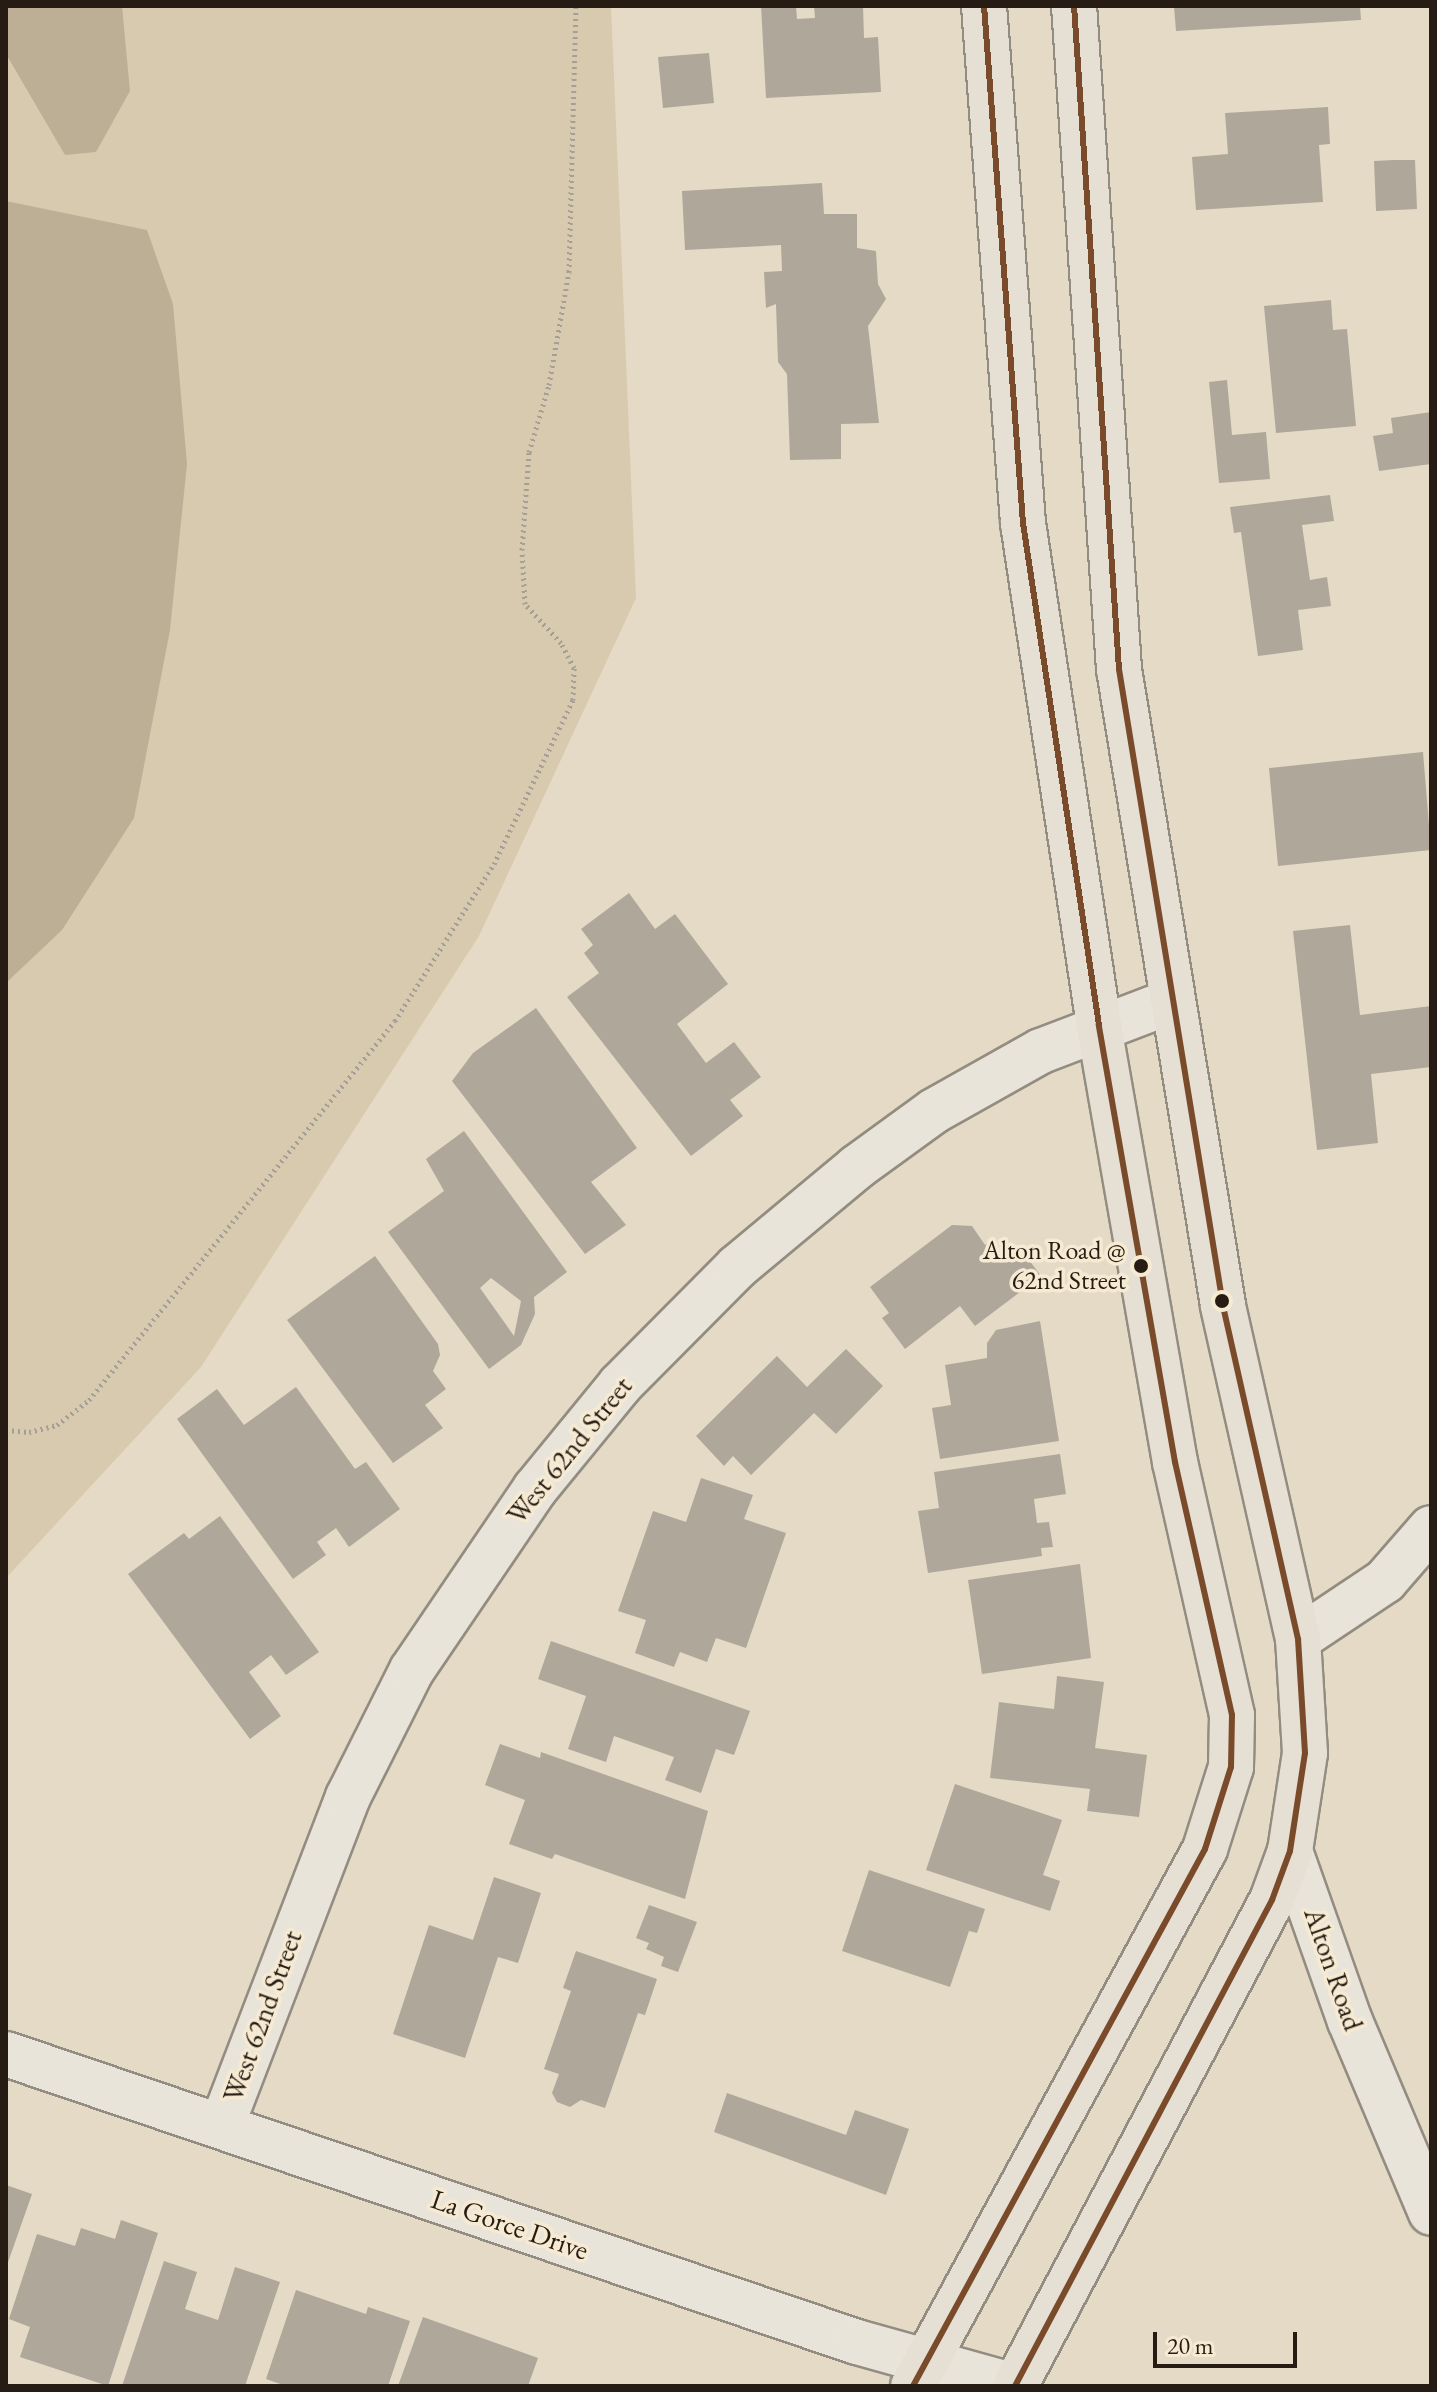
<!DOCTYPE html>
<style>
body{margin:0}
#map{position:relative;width:1437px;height:2392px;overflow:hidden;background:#e4dac6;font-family:"EB Garamond",serif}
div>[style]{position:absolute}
.green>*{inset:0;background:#d8caaf}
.water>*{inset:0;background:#bdaf96}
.building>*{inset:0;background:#afa79a}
.path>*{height:5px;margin-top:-2.5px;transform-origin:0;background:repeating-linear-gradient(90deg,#a5a097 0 2px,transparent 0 6px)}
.roads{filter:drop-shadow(2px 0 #938c80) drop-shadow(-2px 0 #938c80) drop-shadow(0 2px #938c80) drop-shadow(0 -2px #938c80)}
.minor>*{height:44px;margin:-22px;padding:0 22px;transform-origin:22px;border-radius:22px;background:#e9e4da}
.secondary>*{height:44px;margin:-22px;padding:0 22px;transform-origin:22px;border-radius:22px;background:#e9e4da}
.primary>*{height:44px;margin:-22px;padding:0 22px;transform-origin:22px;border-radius:22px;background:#e6dfd4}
.bus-1>*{height:6px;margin:-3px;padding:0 3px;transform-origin:3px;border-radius:3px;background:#7a4b2a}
.dots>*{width:22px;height:22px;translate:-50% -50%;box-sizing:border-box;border:4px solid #f6ead2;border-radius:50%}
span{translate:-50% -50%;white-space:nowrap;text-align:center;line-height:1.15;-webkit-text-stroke:7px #f6ead2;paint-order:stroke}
.bus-label{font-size:26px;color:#271c14}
.right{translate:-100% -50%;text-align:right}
.street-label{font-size:28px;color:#271c14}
.frame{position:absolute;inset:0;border:8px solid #271c14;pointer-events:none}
.scale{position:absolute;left:1153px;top:2332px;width:144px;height:36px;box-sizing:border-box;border:4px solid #271c14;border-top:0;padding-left:10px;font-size:24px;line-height:28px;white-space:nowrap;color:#271c14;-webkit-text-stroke:6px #f6ead2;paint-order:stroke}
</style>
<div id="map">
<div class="green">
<i style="clip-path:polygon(6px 6px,611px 6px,636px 598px,479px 936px,201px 1367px,6px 1578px)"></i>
</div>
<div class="water">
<i style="clip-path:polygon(6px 6px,122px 6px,130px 91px,96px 152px,65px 155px,6px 54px)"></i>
<i style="clip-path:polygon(6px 201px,147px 230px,173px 304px,187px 464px,170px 630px,134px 818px,62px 930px,6px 983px)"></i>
</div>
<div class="building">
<i style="clip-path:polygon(761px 6px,796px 6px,797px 19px,815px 18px,814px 6px,863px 6px,864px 38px,878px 37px,881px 92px,766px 98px)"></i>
<i style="clip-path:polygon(1174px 6px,1360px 6px,1361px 20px,1176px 31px)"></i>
<i style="clip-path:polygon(709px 53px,714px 103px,663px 108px,658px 57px)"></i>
<i style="clip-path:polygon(1328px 107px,1330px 144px,1319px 145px,1323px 202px,1196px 210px,1192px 157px,1228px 154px,1225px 113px)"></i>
<i style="clip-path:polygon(1394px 160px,1415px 160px,1417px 209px,1376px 211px,1374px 161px)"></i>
<i style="clip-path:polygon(822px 183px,824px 214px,857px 214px,857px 248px,876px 251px,878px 284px,886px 299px,868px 326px,879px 423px,841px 424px,841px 459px,790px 460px,787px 374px,778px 362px,776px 304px,766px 308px,764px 272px,782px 271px,781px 245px,685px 250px,682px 191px)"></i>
<i style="clip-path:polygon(1331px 300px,1333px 330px,1347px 329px,1356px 426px,1276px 433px,1264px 306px)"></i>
<i style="clip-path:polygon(1227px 380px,1232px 435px,1266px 432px,1270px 479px,1219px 483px,1209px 382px)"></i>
<i style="clip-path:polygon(1431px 412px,1431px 464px,1379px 471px,1373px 436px,1393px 433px,1391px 418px)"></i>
<i style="clip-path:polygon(1330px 495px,1334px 521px,1302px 525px,1310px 580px,1327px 577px,1331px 606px,1298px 610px,1303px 650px,1258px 656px,1241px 532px,1234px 533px,1230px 507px)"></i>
<i style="clip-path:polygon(1423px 752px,1431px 850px,1278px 866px,1269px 768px)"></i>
<i style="clip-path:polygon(629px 893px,655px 929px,675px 914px,728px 984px,677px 1024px,706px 1063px,734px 1042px,761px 1077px,730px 1100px,743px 1116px,691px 1156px,567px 997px,599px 973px,584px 953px,593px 945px,581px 929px)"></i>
<i style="clip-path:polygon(1350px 925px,1360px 1015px,1431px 1006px,1431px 1067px,1371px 1074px,1378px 1143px,1317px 1150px,1293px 931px)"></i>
<i style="clip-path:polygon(536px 1008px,637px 1148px,591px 1182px,626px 1225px,585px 1254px,452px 1081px,473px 1053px)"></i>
<i style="clip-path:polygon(evenodd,464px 1131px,567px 1272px,534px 1297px,535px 1314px,521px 1345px,489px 1369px,388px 1232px,444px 1191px,426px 1159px,464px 1131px,491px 1278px,521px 1301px,514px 1336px,480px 1288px,491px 1278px)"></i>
<i style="clip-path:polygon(952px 1225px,972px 1226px,985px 1245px,991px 1241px,1005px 1259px,1020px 1248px,1041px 1276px,975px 1326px,960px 1306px,905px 1349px,882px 1318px,889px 1313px,870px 1287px)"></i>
<i style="clip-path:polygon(375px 1256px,438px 1344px,440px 1355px,433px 1371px,446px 1389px,425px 1405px,443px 1428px,393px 1463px,287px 1320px)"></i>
<i style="clip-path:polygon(1040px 1321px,1059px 1441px,940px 1459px,932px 1408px,951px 1405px,945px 1365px,987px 1358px,987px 1343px,996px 1330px)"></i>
<i style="clip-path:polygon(846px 1349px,883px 1386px,836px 1434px,814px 1413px,751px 1475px,733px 1456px,724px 1466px,696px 1436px,777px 1356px,807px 1387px)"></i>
<i style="clip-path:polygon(296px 1387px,355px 1469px,366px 1462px,400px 1509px,349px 1547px,336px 1528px,317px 1542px,326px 1555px,293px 1579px,177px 1419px,217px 1389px,244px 1425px)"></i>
<i style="clip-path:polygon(1060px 1454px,1066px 1494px,1034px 1499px,1037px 1523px,1049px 1522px,1053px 1547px,1041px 1548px,1042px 1556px,928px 1573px,918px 1511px,939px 1508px,934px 1472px)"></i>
<i style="clip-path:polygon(701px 1478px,753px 1495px,744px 1519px,786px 1533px,746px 1648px,716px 1638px,707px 1662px,680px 1652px,674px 1667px,635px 1653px,646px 1620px,618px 1611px,653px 1511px,686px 1522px)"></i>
<i style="clip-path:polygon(220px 1516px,319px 1652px,286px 1675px,271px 1655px,249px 1672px,281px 1716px,250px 1739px,128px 1574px,184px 1533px,189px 1539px)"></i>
<i style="clip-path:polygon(1080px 1564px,1091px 1658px,982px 1674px,968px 1580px)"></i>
<i style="clip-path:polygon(551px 1641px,750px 1711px,734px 1755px,716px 1749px,701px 1793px,665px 1780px,674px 1757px,614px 1736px,606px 1762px,568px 1749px,586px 1696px,538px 1679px)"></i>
<i style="clip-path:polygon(1057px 1676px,1104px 1682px,1095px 1748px,1147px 1755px,1139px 1817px,1087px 1811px,1090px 1789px,990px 1778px,999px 1702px,1054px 1709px)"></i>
<i style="clip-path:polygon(500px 1744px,540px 1758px,541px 1752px,708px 1811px,685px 1899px,555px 1854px,552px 1859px,509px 1844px,525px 1800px,485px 1785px)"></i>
<i style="clip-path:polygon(955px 1784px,1062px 1820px,1043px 1875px,1060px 1881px,1050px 1911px,926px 1870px)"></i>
<i style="clip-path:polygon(869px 1870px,985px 1909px,977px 1933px,969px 1931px,950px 1987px,842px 1951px)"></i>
<i style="clip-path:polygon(494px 1877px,541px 1893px,518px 1963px,498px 1957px,465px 2058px,393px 2034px,429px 1925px,473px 1940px)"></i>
<i style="clip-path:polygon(649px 1905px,697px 1922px,678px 1972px,661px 1966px,664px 1957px,646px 1949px,649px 1943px,636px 1938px)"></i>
<i style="clip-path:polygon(576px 1951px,657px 1979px,645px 2015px,638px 2013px,605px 2108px,581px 2100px,570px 2107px,557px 2102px,552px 2093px,559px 2074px,544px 2069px,571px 1991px,563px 1988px)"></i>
<i style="clip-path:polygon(727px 2093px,846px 2135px,855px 2110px,909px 2129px,886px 2195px,714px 2132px)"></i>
<i style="clip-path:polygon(6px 2185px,32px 2194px,6px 2268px)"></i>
<i style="clip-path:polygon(121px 2220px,158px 2233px,108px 2386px,20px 2357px,30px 2327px,9px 2319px,37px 2234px,75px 2246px,81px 2228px,115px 2239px)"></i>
<i style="clip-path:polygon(164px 2261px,197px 2272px,185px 2309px,218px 2320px,235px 2267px,280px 2282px,245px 2386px,122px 2386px)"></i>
<i style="clip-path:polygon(296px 2290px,366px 2314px,368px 2307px,410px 2321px,388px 2386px,286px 2386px,266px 2379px)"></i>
<i style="clip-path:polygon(423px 2317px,538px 2358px,528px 2386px,398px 2386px)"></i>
</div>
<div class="path">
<i style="left:6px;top:1430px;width:23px;rotate:5deg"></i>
<i style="left:29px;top:1432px;width:29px;rotate:-14deg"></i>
<i style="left:57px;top:1425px;width:41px;rotate:-38deg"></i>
<i style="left:89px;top:1400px;width:487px;rotate:-51.1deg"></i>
<i style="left:395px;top:1021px;width:186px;rotate:-57.8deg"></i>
<i style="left:494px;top:864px;width:182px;rotate:-64.3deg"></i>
<i style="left:573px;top:700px;width:32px;rotate:-88deg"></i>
<i style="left:574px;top:668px;width:28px;rotate:-117deg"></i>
<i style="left:561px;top:643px;width:53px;rotate:-132.7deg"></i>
<i style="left:525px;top:604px;width:54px;rotate:-93.2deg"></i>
<i style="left:522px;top:550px;width:98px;rotate:-85.9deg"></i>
<i style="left:529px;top:452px;width:70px;rotate:-73.4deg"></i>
<i style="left:549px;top:385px;width:115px;rotate:-80deg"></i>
<i style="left:569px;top:272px;width:266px;rotate:-88.5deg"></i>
</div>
<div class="roads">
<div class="minor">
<i style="left:1298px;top:1639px;width:105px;rotate:-33.7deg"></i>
<i style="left:1385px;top:1581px;width:70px;rotate:-49deg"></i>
<i style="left:1290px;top:1851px;width:180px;rotate:70.6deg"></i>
<i style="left:1350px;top:2021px;width:208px;rotate:67.1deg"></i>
<i style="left:222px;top:2125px;width:351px;rotate:-69deg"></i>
<i style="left:348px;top:1797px;width:142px;rotate:-63.3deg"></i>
<i style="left:412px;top:1670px;width:219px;rotate:-55.8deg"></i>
<i style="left:535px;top:1489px;width:134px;rotate:-50.7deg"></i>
<i style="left:620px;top:1385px;width:166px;rotate:-45.2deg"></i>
<i style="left:737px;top:1267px;width:156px;rotate:-39.8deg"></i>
<i style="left:857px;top:1167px;width:95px;rotate:-36deg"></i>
<i style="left:934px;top:1111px;width:123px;rotate:-29.3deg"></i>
<i style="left:1041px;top:1051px;width:140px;rotate:-20.9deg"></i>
</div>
<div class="secondary">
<i style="left:6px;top:2054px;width:898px;rotate:18.7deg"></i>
<i style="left:857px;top:2342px;width:164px;rotate:15.6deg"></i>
</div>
<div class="primary">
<i style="left:913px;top:2386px;width:611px;rotate:-61.46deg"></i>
<i style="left:1205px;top:1849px;width:86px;rotate:-72.4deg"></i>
<i style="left:1231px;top:1767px;width:52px;rotate:-88.9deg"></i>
<i style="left:1232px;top:1715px;width:259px;rotate:-102.7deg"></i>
<i style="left:1175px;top:1462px;width:444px;rotate:-99.9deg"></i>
<i style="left:1099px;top:1025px;width:508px;rotate:-98.61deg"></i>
<i style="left:1023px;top:523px;width:518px;rotate:-94.31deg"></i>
<i style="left:1015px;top:2386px;width:550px;rotate:-62.13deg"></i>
<i style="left:1272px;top:1900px;width:52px;rotate:-69.8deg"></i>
<i style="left:1290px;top:1851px;width:99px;rotate:-81.3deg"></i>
<i style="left:1305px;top:1753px;width:114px;rotate:-93.5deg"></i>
<i style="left:1298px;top:1639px;width:342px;rotate:-102.7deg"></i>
<i style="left:1223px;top:1305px;width:644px;rotate:-99.29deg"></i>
<i style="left:1119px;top:669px;width:665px;rotate:-93.88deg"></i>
</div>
</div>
<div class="bus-1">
<i style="left:913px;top:2386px;width:611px;rotate:-61.46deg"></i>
<i style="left:1205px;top:1849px;width:86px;rotate:-72.4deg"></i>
<i style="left:1231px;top:1767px;width:52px;rotate:-88.9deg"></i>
<i style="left:1232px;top:1715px;width:259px;rotate:-102.7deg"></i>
<i style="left:1175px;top:1462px;width:444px;rotate:-99.9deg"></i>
<i style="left:1099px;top:1025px;width:508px;rotate:-98.61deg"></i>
<i style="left:1023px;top:523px;width:518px;rotate:-94.31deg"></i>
<i style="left:1015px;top:2386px;width:550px;rotate:-62.13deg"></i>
<i style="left:1272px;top:1900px;width:52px;rotate:-69.8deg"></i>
<i style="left:1290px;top:1851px;width:99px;rotate:-81.3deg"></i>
<i style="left:1305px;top:1753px;width:114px;rotate:-93.5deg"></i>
<i style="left:1298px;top:1639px;width:342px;rotate:-102.7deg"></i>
<i style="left:1223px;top:1305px;width:644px;rotate:-99.29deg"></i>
<i style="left:1119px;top:669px;width:665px;rotate:-93.88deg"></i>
</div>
<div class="dots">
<i style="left:1141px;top:1266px;background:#271c14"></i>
<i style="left:1222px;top:1301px;background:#271c14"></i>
</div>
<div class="bus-label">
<span class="right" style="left:1126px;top:1266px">Alton Road @<br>62nd Street</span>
</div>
<div class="street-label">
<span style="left:569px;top:1450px;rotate:-51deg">West 62nd Street</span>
<span style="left:1334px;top:1969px;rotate:71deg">Alton Road</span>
<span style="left:262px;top:2016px;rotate:-70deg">West 62nd Street</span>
<span style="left:510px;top:2224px;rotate:19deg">La Gorce Drive</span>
</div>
<div class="frame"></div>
<div class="scale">20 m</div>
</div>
